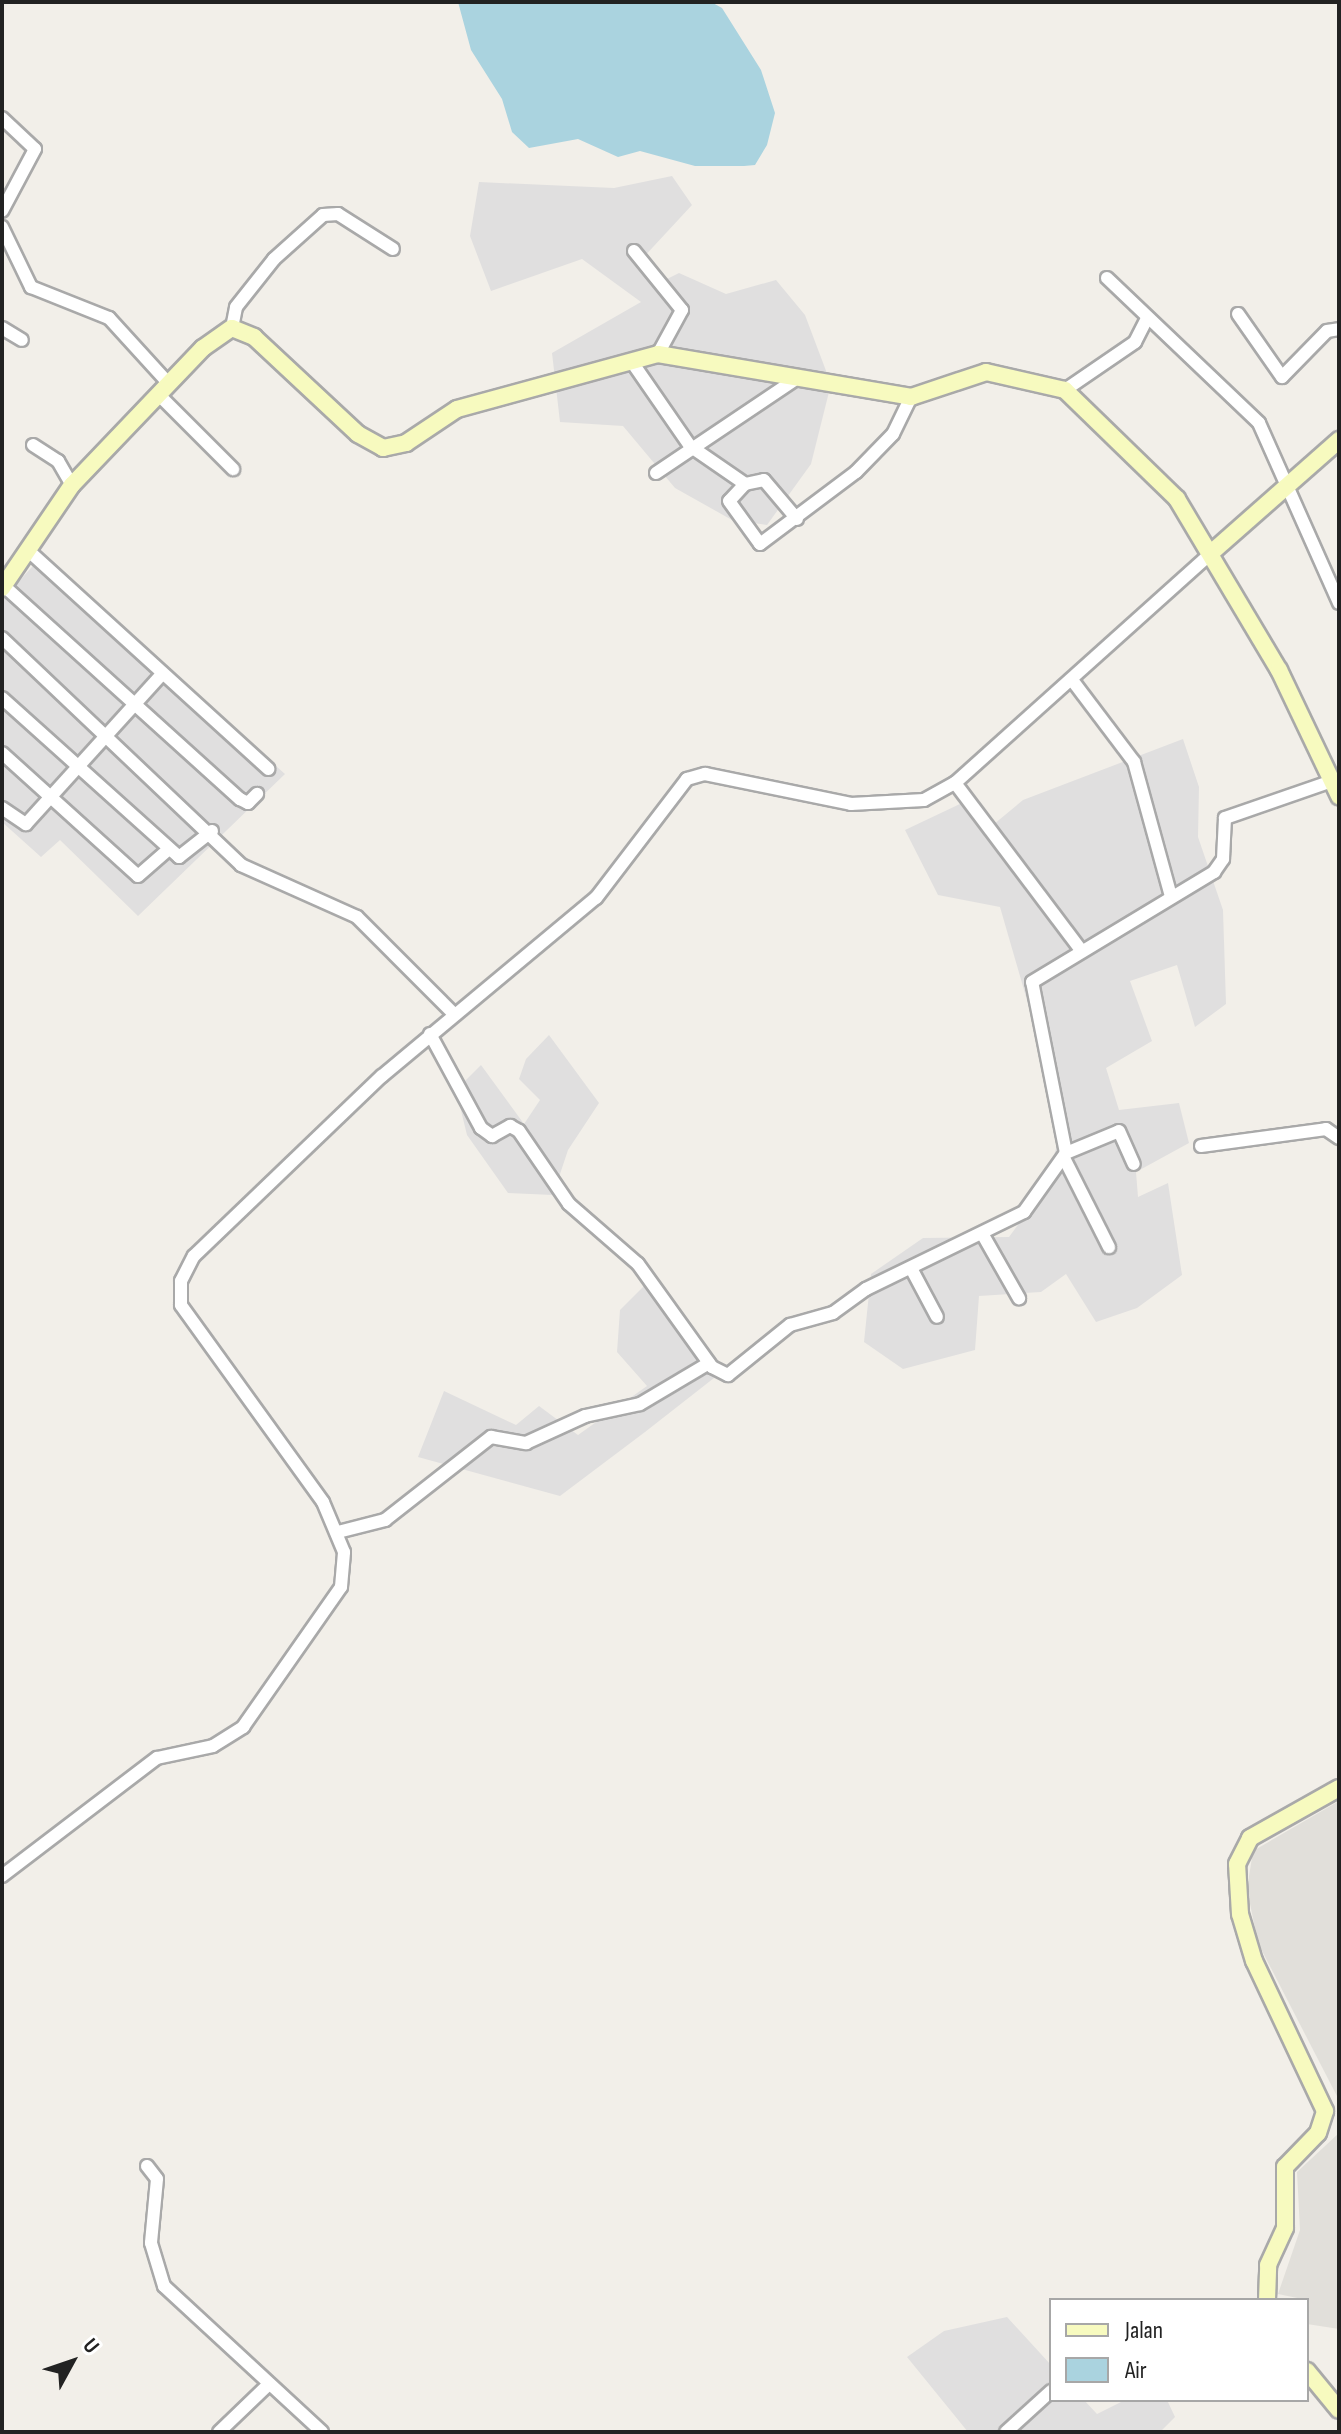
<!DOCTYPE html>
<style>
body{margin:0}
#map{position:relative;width:1341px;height:2434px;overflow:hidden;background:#f2efe9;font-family:"Sofia Sans Condensed",sans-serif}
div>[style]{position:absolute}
.residential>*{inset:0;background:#e0dfdf}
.airport>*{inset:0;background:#e1dfda}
.water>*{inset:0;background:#aad3df}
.roads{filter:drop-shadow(2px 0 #a9a9a9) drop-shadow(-2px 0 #a9a9a9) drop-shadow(0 2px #a9a9a9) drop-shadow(0 -2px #a9a9a9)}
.street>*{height:12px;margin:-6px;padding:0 6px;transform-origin:6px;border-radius:6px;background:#fff}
.secondary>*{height:16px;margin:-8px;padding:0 8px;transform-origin:8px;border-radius:8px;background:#f7fabf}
span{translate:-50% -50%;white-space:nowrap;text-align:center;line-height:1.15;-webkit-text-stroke:7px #fff;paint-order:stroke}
.frame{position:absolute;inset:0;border:4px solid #222;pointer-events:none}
.legend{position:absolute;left:1049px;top:2298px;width:260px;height:104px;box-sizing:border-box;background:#fff;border:2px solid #a7a7a7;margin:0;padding:10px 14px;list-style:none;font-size:24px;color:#222}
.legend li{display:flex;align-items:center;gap:16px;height:40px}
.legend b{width:40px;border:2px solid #a7a7a7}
.north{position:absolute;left:32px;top:2322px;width:80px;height:80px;-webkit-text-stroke:6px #fff;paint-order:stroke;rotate:50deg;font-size:22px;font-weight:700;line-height:32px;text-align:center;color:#222}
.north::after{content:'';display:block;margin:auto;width:28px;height:36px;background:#222;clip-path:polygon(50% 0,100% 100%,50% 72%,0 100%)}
</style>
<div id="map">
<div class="residential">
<i style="clip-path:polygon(672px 176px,692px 205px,641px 260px,655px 285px,679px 273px,726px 294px,776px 280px,805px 315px,831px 384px,811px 464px,767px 525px,732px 520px,675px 488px,623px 426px,560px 422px,552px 353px,641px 302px,582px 259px,491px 291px,470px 236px,479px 182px,614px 188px)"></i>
<i style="clip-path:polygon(41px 557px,285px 774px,138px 916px,60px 840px,41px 857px,2px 822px,2px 600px)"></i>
<i style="clip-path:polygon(1183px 739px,1199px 787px,1198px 837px,1223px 910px,1226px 1004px,1195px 1027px,1177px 965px,1130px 981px,1152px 1041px,1106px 1068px,1119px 1110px,1179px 1103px,1189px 1143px,1136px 1172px,1138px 1197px,1168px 1183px,1182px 1275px,1137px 1308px,1096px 1322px,1066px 1274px,1041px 1292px,979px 1296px,975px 1350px,903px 1369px,864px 1342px,871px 1274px,923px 1238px,1009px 1237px,1044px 1189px,1063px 1125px,1000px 907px,938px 895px,905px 830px,962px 803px,988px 829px,1023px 800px)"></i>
<i style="clip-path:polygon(549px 1035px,599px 1103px,568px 1150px,553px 1195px,508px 1193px,467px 1135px,456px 1090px,481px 1065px,524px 1124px,540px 1100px,519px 1079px,526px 1059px)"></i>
<i style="clip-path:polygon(644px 1286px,714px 1378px,645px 1432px,560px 1496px,418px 1457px,444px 1391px,516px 1425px,539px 1406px,578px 1435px,647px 1386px,617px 1352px,620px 1310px)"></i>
<i style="clip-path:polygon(1007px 2317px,1051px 2365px,1051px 2400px,1084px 2400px,1097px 2414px,1125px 2400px,1167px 2400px,1175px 2417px,1160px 2432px,968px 2432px,907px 2357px,944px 2331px)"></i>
</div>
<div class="airport">
<i style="clip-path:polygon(1339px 1801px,1339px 2100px,1258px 1943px,1247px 1889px,1253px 1851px)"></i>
<i style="clip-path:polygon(1339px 2133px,1339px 2329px,1307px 2324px,1307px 2300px,1278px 2294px,1300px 2230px,1297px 2172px)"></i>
</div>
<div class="water">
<i style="clip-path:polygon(458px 2px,711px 2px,722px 8px,761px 70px,775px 113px,767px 145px,755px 165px,744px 166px,695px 166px,640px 151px,618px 157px,578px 139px,529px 148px,512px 132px,502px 99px,471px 50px)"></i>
</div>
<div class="roads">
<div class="street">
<i style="left:2px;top:118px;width:45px;rotate:43.2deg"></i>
<i style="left:35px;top:149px;width:70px;rotate:118deg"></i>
<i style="left:2px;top:227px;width:67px;rotate:64.2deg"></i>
<i style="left:31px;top:287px;width:84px;rotate:21.7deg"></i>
<i style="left:109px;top:318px;width:89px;rotate:47.7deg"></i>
<i style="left:634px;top:251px;width:76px;rotate:50.9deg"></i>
<i style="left:682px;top:310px;width:50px;rotate:118.6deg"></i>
<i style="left:1107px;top:278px;width:210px;rotate:43.6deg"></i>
<i style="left:1259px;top:423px;width:197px;rotate:66deg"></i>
<i style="left:1238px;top:314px;width:77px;rotate:55.1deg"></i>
<i style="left:1282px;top:377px;width:64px;rotate:-45.6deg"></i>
<i style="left:1327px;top:331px;width:12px;rotate:-9deg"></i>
<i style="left:2px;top:328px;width:23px;rotate:31deg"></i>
<i style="left:232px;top:328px;width:21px;rotate:-79deg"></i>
<i style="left:236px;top:307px;width:61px;rotate:-51.6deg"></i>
<i style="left:274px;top:259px;width:66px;rotate:-41.9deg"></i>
<i style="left:323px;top:215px;width:15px;rotate:-4deg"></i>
<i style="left:338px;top:214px;width:65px;rotate:32.5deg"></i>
<i style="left:632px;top:362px;width:102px;rotate:55.4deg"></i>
<i style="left:690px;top:446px;width:67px;rotate:34.6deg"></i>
<i style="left:745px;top:484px;width:19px;rotate:-12deg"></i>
<i style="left:764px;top:480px;width:51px;rotate:49.8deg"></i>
<i style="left:1065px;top:390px;width:85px;rotate:-34.4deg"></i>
<i style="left:1135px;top:342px;width:25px;rotate:-63deg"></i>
<i style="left:159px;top:395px;width:105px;rotate:45deg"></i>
<i style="left:33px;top:445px;width:30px;rotate:33deg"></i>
<i style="left:58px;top:461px;width:28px;rotate:60deg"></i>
<i style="left:656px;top:473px;width:169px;rotate:-33.9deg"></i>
<i style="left:745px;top:484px;width:23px;rotate:133deg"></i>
<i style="left:729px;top:501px;width:53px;rotate:54.2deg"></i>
<i style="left:760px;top:544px;width:120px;rotate:-36.9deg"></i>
<i style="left:856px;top:472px;width:53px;rotate:-45.8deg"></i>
<i style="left:893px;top:434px;width:41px;rotate:-64.1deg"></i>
<i style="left:31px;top:553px;width:321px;rotate:42.3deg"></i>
<i style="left:4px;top:586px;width:318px;rotate:42.1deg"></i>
<i style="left:240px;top:799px;width:9px;rotate:27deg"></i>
<i style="left:248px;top:803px;width:13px;rotate:-45deg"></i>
<i style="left:2px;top:638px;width:330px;rotate:43.5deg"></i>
<i style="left:241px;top:865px;width:127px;rotate:24.1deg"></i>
<i style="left:357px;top:917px;width:136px;rotate:45deg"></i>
<i style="left:1072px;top:680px;width:103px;rotate:52.9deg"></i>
<i style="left:1134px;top:762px;width:139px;rotate:74.6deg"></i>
<i style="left:2px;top:698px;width:238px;rotate:41.9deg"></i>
<i style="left:179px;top:857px;width:42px;rotate:-38.2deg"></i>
<i style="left:2px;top:753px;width:183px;rotate:42.1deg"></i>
<i style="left:138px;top:876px;width:41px;rotate:-41.1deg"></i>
<i style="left:955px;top:783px;width:209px;rotate:53deg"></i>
<i style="left:2px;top:808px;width:29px;rotate:34deg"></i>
<i style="left:26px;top:824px;width:202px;rotate:-47.8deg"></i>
<i style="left:430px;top:1034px;width:107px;rotate:61.5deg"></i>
<i style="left:481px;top:1128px;width:14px;rotate:36deg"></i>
<i style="left:492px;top:1136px;width:21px;rotate:-29deg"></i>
<i style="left:510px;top:1126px;width:10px;rotate:29deg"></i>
<i style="left:519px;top:1131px;width:88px;rotate:55.6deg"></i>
<i style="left:569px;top:1204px;width:91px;rotate:41deg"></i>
<i style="left:638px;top:1264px;width:127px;rotate:54.3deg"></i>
<i style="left:712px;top:1367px;width:18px;rotate:27deg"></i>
<i style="left:728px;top:1375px;width:80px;rotate:-38.9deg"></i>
<i style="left:790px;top:1325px;width:45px;rotate:-15.6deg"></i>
<i style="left:833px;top:1313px;width:41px;rotate:-36deg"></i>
<i style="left:866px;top:1289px;width:176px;rotate:-26deg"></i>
<i style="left:1024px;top:1212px;width:72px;rotate:-54.6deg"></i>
<i style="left:1066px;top:1153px;width:174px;rotate:-101.2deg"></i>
<i style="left:1032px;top:982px;width:213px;rotate:-31.1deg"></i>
<i style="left:1214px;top:872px;width:16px;rotate:-55deg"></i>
<i style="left:1223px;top:859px;width:41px;rotate:-87.2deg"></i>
<i style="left:1225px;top:818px;width:113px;rotate:-19.1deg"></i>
<i style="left:1201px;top:1146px;width:126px;rotate:-7.7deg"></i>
<i style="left:1326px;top:1129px;width:16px;rotate:35deg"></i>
<i style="left:1066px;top:1153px;width:57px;rotate:-22.5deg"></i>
<i style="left:1119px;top:1131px;width:36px;rotate:66deg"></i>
<i style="left:1064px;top:1158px;width:100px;rotate:63.2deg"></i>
<i style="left:983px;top:1235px;width:73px;rotate:60.3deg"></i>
<i style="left:912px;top:1270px;width:53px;rotate:62deg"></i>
<i style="left:338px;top:1532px;width:49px;rotate:-14.3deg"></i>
<i style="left:385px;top:1520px;width:135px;rotate:-38.1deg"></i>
<i style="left:491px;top:1437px;width:36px;rotate:10deg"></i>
<i style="left:526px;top:1443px;width:65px;rotate:-24.6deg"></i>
<i style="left:585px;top:1416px;width:56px;rotate:-12.3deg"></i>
<i style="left:640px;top:1404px;width:80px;rotate:-30.7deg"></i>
<i style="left:2px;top:1876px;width:195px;rotate:-37.3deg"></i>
<i style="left:157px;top:1758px;width:57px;rotate:-12.1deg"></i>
<i style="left:213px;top:1746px;width:36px;rotate:-32deg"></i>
<i style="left:243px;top:1727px;width:171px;rotate:-55deg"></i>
<i style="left:341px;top:1587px;width:35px;rotate:-85deg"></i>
<i style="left:344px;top:1552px;width:54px;rotate:-112.8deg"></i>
<i style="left:323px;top:1502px;width:243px;rotate:-125.8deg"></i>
<i style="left:181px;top:1305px;width:24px;rotate:-90deg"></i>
<i style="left:181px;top:1281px;width:28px;rotate:-63deg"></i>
<i style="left:194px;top:1256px;width:260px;rotate:-43.8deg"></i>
<i style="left:382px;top:1076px;width:278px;rotate:-39.8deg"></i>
<i style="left:596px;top:898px;width:150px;rotate:-52.6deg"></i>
<i style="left:687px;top:779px;width:19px;rotate:-16deg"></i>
<i style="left:705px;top:774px;width:149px;rotate:11.6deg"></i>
<i style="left:851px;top:804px;width:73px;rotate:-3.1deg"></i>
<i style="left:924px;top:800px;width:35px;rotate:-29deg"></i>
<i style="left:955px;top:783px;width:344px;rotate:-41.9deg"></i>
<i style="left:147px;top:2166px;width:16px;rotate:52deg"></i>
<i style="left:157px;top:2179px;width:64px;rotate:95.4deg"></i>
<i style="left:151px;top:2243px;width:45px;rotate:73.2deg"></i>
<i style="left:164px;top:2286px;width:215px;rotate:42.7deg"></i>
<i style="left:219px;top:2432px;width:68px;rotate:-43.8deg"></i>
<i style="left:1006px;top:2432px;width:61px;rotate:-42.3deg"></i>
</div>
<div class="secondary">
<i style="left:1211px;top:553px;width:171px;rotate:-41.4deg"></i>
<i style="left:2px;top:588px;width:125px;rotate:-55.8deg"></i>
<i style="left:72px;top:485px;width:190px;rotate:-46.3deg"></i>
<i style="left:203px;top:348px;width:35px;rotate:-35deg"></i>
<i style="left:232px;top:328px;width:24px;rotate:22deg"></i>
<i style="left:254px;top:337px;width:142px;rotate:43deg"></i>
<i style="left:358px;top:434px;width:29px;rotate:29deg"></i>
<i style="left:383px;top:448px;width:24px;rotate:-12deg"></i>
<i style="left:406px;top:443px;width:61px;rotate:-33.7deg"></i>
<i style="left:457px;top:409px;width:208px;rotate:-15.3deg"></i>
<i style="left:658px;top:354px;width:257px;rotate:9.6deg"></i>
<i style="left:911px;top:397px;width:79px;rotate:-18.4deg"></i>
<i style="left:986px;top:372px;width:81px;rotate:12.8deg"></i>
<i style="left:1065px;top:390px;width:156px;rotate:44.2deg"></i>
<i style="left:1177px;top:499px;width:199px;rotate:59.2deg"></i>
<i style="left:1279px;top:670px;width:140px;rotate:64.5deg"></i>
<i style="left:1267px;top:2300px;width:35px;rotate:-88deg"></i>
<i style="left:1268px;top:2265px;width:41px;rotate:-65.3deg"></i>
<i style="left:1285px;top:2228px;width:61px;rotate:-90deg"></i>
<i style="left:1285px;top:2167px;width:47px;rotate:-45.9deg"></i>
<i style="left:1318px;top:2133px;width:23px;rotate:-72deg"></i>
<i style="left:1325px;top:2111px;width:166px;rotate:-115.3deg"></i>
<i style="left:1254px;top:1961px;width:49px;rotate:-106.6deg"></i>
<i style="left:1240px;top:1914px;width:50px;rotate:-93.4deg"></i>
<i style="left:1237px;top:1864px;width:29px;rotate:-63deg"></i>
<i style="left:1250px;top:1838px;width:102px;rotate:-29.3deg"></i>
<i style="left:1307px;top:2371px;width:50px;rotate:50.6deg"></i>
</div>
</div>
<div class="frame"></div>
<ul class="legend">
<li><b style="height:10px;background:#f7fabf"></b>Jalan</li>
<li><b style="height:22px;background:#aad3df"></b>Air</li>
</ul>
<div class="north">U</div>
</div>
